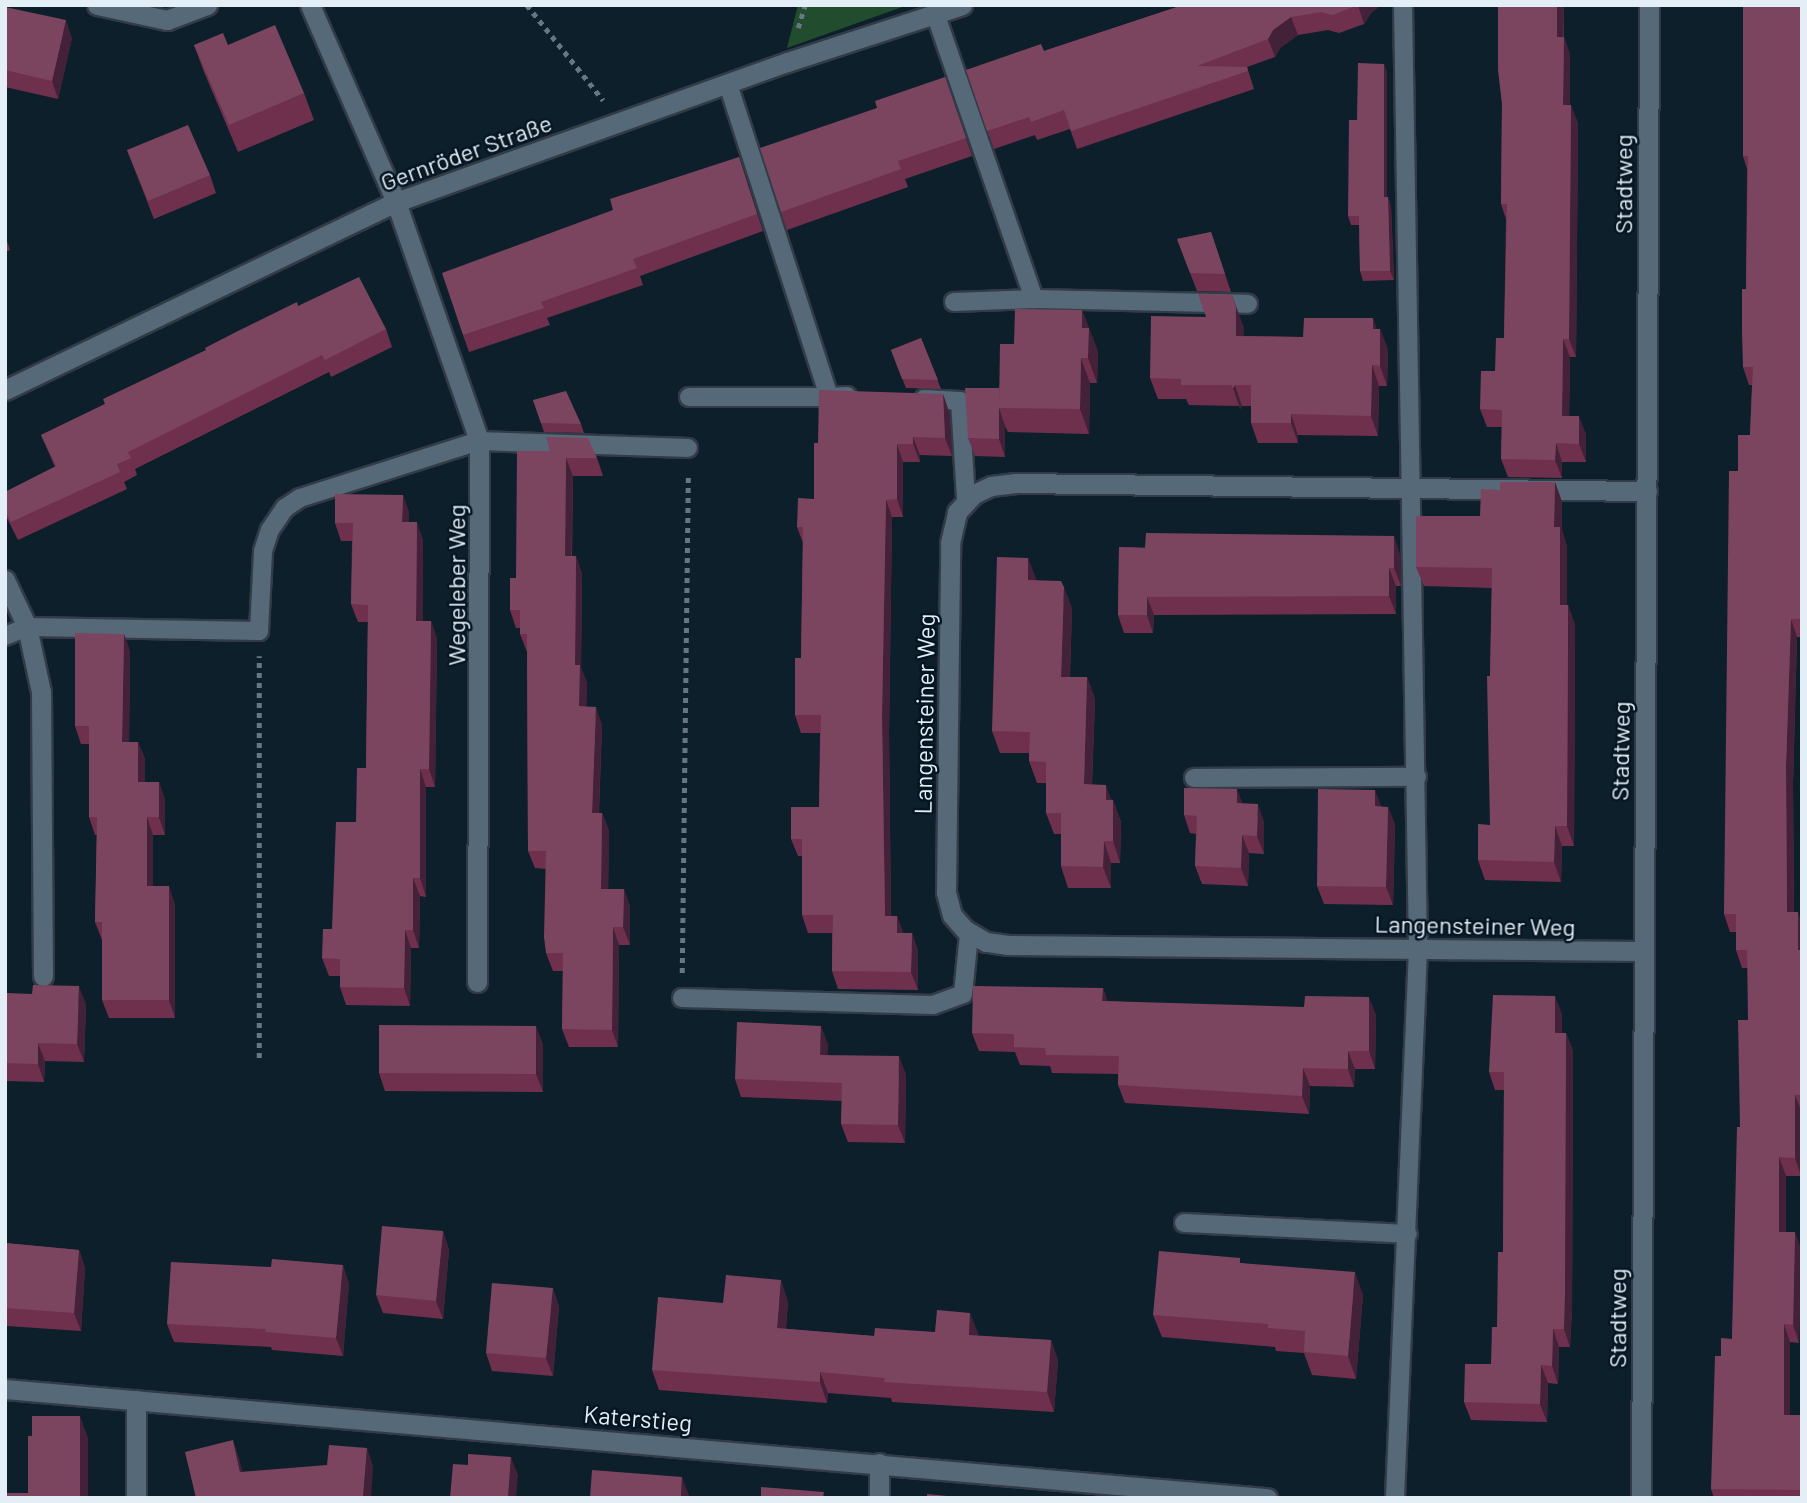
<!DOCTYPE html>
<meta charset="utf-8">
<style>
body{margin:0}
#map{position:relative;width:1807px;height:1503px;overflow:hidden;background:#0e1f2c;font-family:Barlow,sans-serif}
div>[style]{position:absolute}
.green>*{inset:0;background:#214c2d}
.path>*{height:4.5px;margin-top:-2.25px;transform-origin:0;background:repeating-linear-gradient(90deg,#677681 0 5px,transparent 0 10px)}
.roads{filter:drop-shadow(2px 0 #323b46) drop-shadow(-2px 0 #323b46) drop-shadow(0 2px #323b46) drop-shadow(0 -2px #323b46)}
.service>*{height:18px;margin:-9px;padding:0 9px;transform-origin:9px;border-radius:9px;background:#566979}
.minor>*{height:19px;margin:-9.5px;padding:0 9.5px;transform-origin:9.5px;border-radius:9.5px;background:#566979}
.wall>*{inset:0;background:#6f304d}
.shaded-wall>*{inset:0;background:#432138}
.building>*{inset:0;background:#7b455f}
span{translate:-50% -50%;white-space:nowrap;text-align:center;line-height:1.15;-webkit-text-stroke:5px #051522;paint-order:stroke}
.street-label{font-size:24px;color:#e3eef7}
.frame{position:absolute;inset:0;border:7px solid #e3eef7;pointer-events:none}
</style>
<div id="map">
<div class="green">
<i style="clip-path:polygon(798px 5px,908px 5px,787px 48px)"></i>
</div>
<div class="path">
<i style="left:527px;top:5px;width:122px;rotate:51.3deg"></i>
<i style="left:798px;top:28px;width:24px;rotate:-73deg"></i>
<i style="left:682px;top:973px;width:499px;rotate:-89.3deg"></i>
<i style="left:259px;top:1058px;width:402px;rotate:-90deg"></i>
</div>
<div class="roads">
<div class="service">
<i style="left:935px;top:13px;width:303px;rotate:70.9deg"></i>
<i style="left:1034px;top:299px;width:80px;rotate:177.9deg"></i>
<i style="left:728px;top:84px;width:329px;rotate:72.1deg"></i>
<i style="left:829px;top:397px;width:18px;rotate:-3deg"></i>
<i style="left:1034px;top:299px;width:214px;rotate:1.3deg"></i>
<i style="left:689px;top:397px;width:140px"></i>
<i style="left:924px;top:399px;width:36px;rotate:3deg"></i>
<i style="left:960px;top:401px;width:99px;rotate:86.5deg"></i>
<i style="left:5px;top:636px;width:24px;rotate:-22deg"></i>
<i style="left:27px;top:627px;width:232px;rotate:1deg"></i>
<i style="left:259px;top:631px;width:80px;rotate:-87.1deg"></i>
<i style="left:263px;top:551px;width:22px;rotate:-72deg"></i>
<i style="left:270px;top:530px;width:27px;rotate:-56deg"></i>
<i style="left:285px;top:508px;width:18px;rotate:-34deg"></i>
<i style="left:300px;top:498px;width:188px;rotate:-17.7deg"></i>
<i style="left:479px;top:441px;width:209px;rotate:1.9deg"></i>
<i style="left:1194px;top:778px;width:223px;rotate:-0.3deg"></i>
<i style="left:682px;top:998px;width:251px;rotate:1.6deg"></i>
<i style="left:933px;top:1005px;width:32px;rotate:-20deg"></i>
<i style="left:963px;top:994px;width:60px;rotate:-84.3deg"></i>
<i style="left:1184px;top:1223px;width:224px;rotate:2.8deg"></i>
<i style="left:1395px;top:1498px;width:549px;rotate:-87.6deg"></i>
<i style="left:1418px;top:949px;width:944px;rotate:-90.91deg"></i>
</div>
<div class="minor">
<i style="left:97px;top:5px;width:72px;rotate:12.1deg"></i>
<i style="left:167px;top:20px;width:43px;rotate:-20.6deg"></i>
<i style="left:310px;top:5px;width:215px;rotate:66.4deg"></i>
<i style="left:396px;top:202px;width:253px;rotate:70.8deg"></i>
<i style="left:479px;top:441px;width:541px;rotate:90.21deg"></i>
<i style="left:5px;top:390px;width:434px;rotate:-25.7deg"></i>
<i style="left:396px;top:202px;width:415px;rotate:-19.7deg"></i>
<i style="left:787px;top:62px;width:184px;rotate:-18deg"></i>
<i style="left:5px;top:580px;width:52px;rotate:64.9deg"></i>
<i style="left:27px;top:627px;width:66px;rotate:77.8deg"></i>
<i style="left:41px;top:692px;width:284px;rotate:89.6deg"></i>
<i style="left:1642px;top:951px;width:634px;rotate:-179.46deg"></i>
<i style="left:1008px;top:945px;width:22px;rotate:-172deg"></i>
<i style="left:986px;top:942px;width:24px;rotate:-150deg"></i>
<i style="left:965px;top:930px;width:20px;rotate:-131deg"></i>
<i style="left:952px;top:915px;width:24px;rotate:-105deg"></i>
<i style="left:946px;top:892px;width:349px;rotate:-89.3deg"></i>
<i style="left:950px;top:543px;width:32px;rotate:-77deg"></i>
<i style="left:957px;top:512px;width:25px;rotate:-47deg"></i>
<i style="left:974px;top:494px;width:19px;rotate:-25deg"></i>
<i style="left:991px;top:486px;width:25px;rotate:-7deg"></i>
<i style="left:1016px;top:483px;width:631px;rotate:0.73deg"></i>
<i style="left:5px;top:1389px;width:1267px;rotate:4.94deg"></i>
<i style="left:136px;top:1498px;width:98px;rotate:-90deg"></i>
<i style="left:879px;top:1498px;width:35px;rotate:-90deg"></i>
<i style="left:1641px;top:1498px;width:1493px;rotate:-89.69deg"></i>
</div>
</div>
<div class="wall">
<i style="clip-path:polygon(1183px 5px,1381px 5px,1371px 13px,1364px 24px,1339px 33px,1328px 30px,1298px 35px,1280px 48px,1275px 57px,1247px 67px,1254px 89px,1077px 149px,1070px 129px,1037px 140px,1035px 135px,994px 149px,966px 70px,1044px 51px)"></i>
<i style="clip-path:polygon(1497px 5px,1564px 5px,1564px 37px,1570px 55px,1570px 105px,1578px 123px,1576px 357px,1570px 357px,1569px 416px,1586px 434px,1586px 462px,1562px 462px,1562px 478px,1508px 477px,1501px 459px,1502px 427px,1487px 427px,1480px 409px,1495px 371px,1504px 338px,1506px 219px,1501px 204px,1502px 104px,1498px 9px)"></i>
<i style="clip-path:polygon(1802px 5px,1802px 637px,1797px 637px,1793px 784px,1794px 912px,1802px 923px,1801px 1176px,1786px 1176px,1786px 1232px,1795px 1232px,1801px 1250px,1799px 1343px,1790px 1342px,1790px 1415px,1802px 1416px,1802px 1498px,1714px 1498px,1711px 1489px,1721px 1356px,1732px 1339px,1740px 1127px,1748px 1020px,1748px 968px,1742px 968px,1736px 950px,1736px 932px,1730px 932px,1724px 914px,1738px 471px,1750px 435px,1752px 385px,1749px 385px,1743px 367px,1746px 289px,1747px 169px,1743px 156px)"></i>
<i style="clip-path:polygon(5px 7px,72px 38px,58px 99px,5px 87px)"></i>
<i style="clip-path:polygon(194px 45px,228px 45px,304px 93px,314px 120px,238px 152px,204px 72px)"></i>
<i style="clip-path:polygon(1384px 64px,1387px 73px,1387px 197px,1388px 197px,1391px 206px,1394px 280px,1363px 281px,1360px 271px,1359px 225px,1351px 225px,1348px 216px,1357px 120px)"></i>
<i style="clip-path:polygon(945px 77px,972px 156px,905px 179px,908px 187px,787px 230px,781px 212px,877px 108px)"></i>
<i style="clip-path:polygon(127px 150px,210px 175px,216px 193px,154px 219px)"></i>
<i style="clip-path:polygon(739px 157px,763px 231px,640px 276px,643px 285px,547px 318px,550px 325px,469px 352px,463px 335px,613px 210px)"></i>
<i style="clip-path:polygon(1211px 232px,1231px 292px,1197px 291px,1177px 239px)"></i>
<i style="clip-path:polygon(5px 235px,10px 250px,5px 252px)"></i>
<i style="clip-path:polygon(298px 306px,386px 329px,392px 347px,331px 377px,329px 372px,135px 469px,137px 475px,124px 482px,127px 489px,18px 540px,5px 514px,5px 492px,55px 467px,41px 435px,105px 404px)"></i>
<i style="clip-path:polygon(1082px 310px,1098px 352px,1097px 383px,1090px 383px,1089px 434px,1008px 432px,1005px 426px,1005px 457px,975px 456px,968px 438px,999px 388px,1014px 344px)"></i>
<i style="clip-path:polygon(1244px 328px,1243px 336px,1303px 337px,1380px 329px,1388px 350px,1387px 386px,1379px 386px,1378px 436px,1298px 435px,1298px 443px,1258px 443px,1251px 423px,1251px 406px,1242px 406px,1240px 409px,1239px 406px,1189px 405px,1186px 399px,1158px 399px,1150px 378px)"></i>
<i style="clip-path:polygon(921px 338px,941px 389px,906px 388px,891px 350px)"></i>
<i style="clip-path:polygon(943px 394px,949px 412px,952px 456px,920px 455px,920px 462px,903px 462px,903px 517px,892px 517px,889px 733px,891px 916px,897px 916px,903px 933px,912px 933px,918px 951px,918px 990px,838px 989px,832px 971px,832px 933px,808px 933px,802px 915px,802px 856px,798px 856px,791px 839px,819px 807px,820px 733px,801px 733px,795px 715px,801px 658px,803px 543px,797px 527px,814px 499px,818px 443px)"></i>
<i style="clip-path:polygon(533px 400px,581px 424px,584px 433px,544px 432px)"></i>
<i style="clip-path:polygon(550px 451px,597px 458px,603px 476px,573px 476px,572px 556px,576px 556px,582px 574px,581px 668px,587px 683px,586px 707px,602px 725px,599px 813px,602px 813px,609px 831px,608px 889px,624px 889px,630px 907px,630px 945px,619px 945px,618px 1047px,569px 1047px,562px 1029px,563px 971px,553px 971px,546px 953px,546px 869px,535px 868px,528px 851px,527px 652px,520px 634px,520px 628px,516px 628px,510px 610px,516px 578px)"></i>
<i style="clip-path:polygon(1555px 482px,1562px 502px,1562px 530px,1567px 547px,1567px 605px,1568px 605px,1575px 625px,1574px 846px,1562px 846px,1561px 882px,1485px 880px,1478px 860px,1490px 825px,1490px 676px,1492px 588px,1424px 586px,1416px 567px,1480px 516px,1500px 490px)"></i>
<i style="clip-path:polygon(403px 495px,409px 513px,409px 522px,423px 540px,423px 621px,431px 621px,437px 639px,435px 787px,426px 787px,426px 897px,420px 896px,419px 948px,411px 948px,410px 1006px,346px 1005px,340px 987px,340px 976px,329px 976px,322px 958px,332px 929px,356px 822px,366px 768px,368px 622px,358px 622px,351px 604px,352px 541px,341px 541px,335px 523px)"></i>
<i style="clip-path:polygon(1119px 547px,1400px 554px,1401px 586px,1396px 586px,1396px 614px,1154px 615px,1153px 633px,1124px 633px,1118px 615px)"></i>
<i style="clip-path:polygon(1028px 558px,1036px 580px,1072px 608px,1070px 677px,1087px 677px,1095px 699px,1092px 785px,1112px 800px,1113px 800px,1121px 822px,1120px 863px,1111px 863px,1111px 888px,1068px 888px,1061px 866px,1061px 834px,1054px 834px,1046px 813px,1046px 783px,1037px 783px,1029px 761px,1029px 753px,1000px 753px,992px 731px)"></i>
<i style="clip-path:polygon(124px 634px,130px 652px,129px 742px,138px 742px,145px 759px,145px 782px,159px 782px,165px 800px,165px 835px,153px 835px,153px 886px,175px 904px,175px 1018px,109px 1018px,102px 1000px,102px 940px,95px 922px,97px 835px,95px 835px,89px 817px,89px 744px,81px 744px,75px 726px)"></i>
<i style="clip-path:polygon(1243px 804px,1264px 822px,1264px 854px,1249px 853px,1248px 886px,1202px 884px,1195px 866px,1196px 834px,1190px 833px,1184px 815px)"></i>
<i style="clip-path:polygon(1381px 807px,1388px 807px,1395px 825px,1393px 905px,1324px 904px,1317px 886px)"></i>
<i style="clip-path:polygon(1103px 988px,1107px 1001px,1376px 1015px,1375px 1069px,1355px 1069px,1354px 1087px,1310px 1086px,1309px 1114px,1125px 1103px,1118px 1085px,1118px 1074px,1052px 1073px,1050px 1066px,1020px 1065px,1015px 1052px,979px 1051px,972px 1033px)"></i>
<i style="clip-path:polygon(5px 993px,86px 1004px,84px 1062px,45px 1061px,44px 1082px,5px 1081px)"></i>
<i style="clip-path:polygon(1562px 1014px,1562px 1033px,1566px 1033px,1573px 1051px,1572px 1311px,1570px 1347px,1559px 1347px,1558px 1384px,1548px 1383px,1547px 1422px,1471px 1420px,1464px 1402px,1491px 1364px,1497px 1327px,1503px 1252px,1504px 1090px,1495px 1090px,1489px 1072px)"></i>
<i style="clip-path:polygon(543px 1044px,543px 1092px,385px 1091px,379px 1073px)"></i>
<i style="clip-path:polygon(828px 1044px,827px 1055px,906px 1074px,905px 1143px,848px 1142px,841px 1124px,842px 1101px,741px 1097px,735px 1079px)"></i>
<i style="clip-path:polygon(443px 1231px,449px 1250px,443px 1319px,383px 1313px,376px 1295px)"></i>
<i style="clip-path:polygon(5px 1243px,79px 1250px,85px 1268px,81px 1331px,7px 1326px,5px 1323px)"></i>
<i style="clip-path:polygon(1242px 1263px,1363px 1295px,1356px 1379px,1312px 1375px,1304px 1353px,1276px 1351px,1275px 1347px,1162px 1337px,1153px 1315px)"></i>
<i style="clip-path:polygon(349px 1283px,343px 1356px,272px 1350px,271px 1347px,174px 1342px,167px 1324px)"></i>
<i style="clip-path:polygon(788px 1301px,786px 1329px,874px 1336px,935px 1332px,978px 1333px,978px 1336px,1051px 1340px,1058px 1361px,1054px 1412px,892px 1402px,891px 1398px,828px 1393px,827px 1403px,659px 1390px,652px 1370px,723px 1303px)"></i>
<i style="clip-path:polygon(559px 1306px,553px 1376px,492px 1371px,486px 1353px)"></i>
</div>
<div class="shaded-wall">
<i style="clip-path:polygon(1358px 5px,1381px 5px,1371px 13px,1364px 24px)"></i>
<i style="clip-path:polygon(1557px 5px,1564px 5px,1563px 55px,1557px 37px)"></i>
<i style="clip-path:polygon(1291px 17px,1298px 35px,1280px 48px,1275px 57px,1268px 39px,1273px 30px)"></i>
<i style="clip-path:polygon(66px 20px,72px 38px,58px 99px,52px 81px)"></i>
<i style="clip-path:polygon(1564px 37px,1570px 55px,1570px 123px,1563px 105px)"></i>
<i style="clip-path:polygon(1384px 64px,1387px 73px,1387px 206px,1384px 197px)"></i>
<i style="clip-path:polygon(1571px 105px,1578px 123px,1576px 357px,1569px 339px)"></i>
<i style="clip-path:polygon(1800px 128px,1802px 133px,1802px 191px,1800px 186px)"></i>
<i style="clip-path:polygon(1388px 197px,1391px 206px,1394px 280px,1390px 271px)"></i>
<i style="clip-path:polygon(1232px 295px,1244px 328px,1243px 357px,1236px 336px)"></i>
<i style="clip-path:polygon(1082px 310px,1098px 352px,1097px 383px,1088px 358px,1082px 328px)"></i>
<i style="clip-path:polygon(1373px 318px,1380px 337px,1380px 329px,1388px 350px,1387px 386px,1380px 366px,1373px 329px)"></i>
<i style="clip-path:polygon(1563px 339px,1570px 357px,1569px 434px,1562px 416px)"></i>
<i style="clip-path:polygon(1081px 358px,1090px 383px,1089px 434px,1080px 409px)"></i>
<i style="clip-path:polygon(1372px 365px,1379px 386px,1378px 436px,1371px 416px)"></i>
<i style="clip-path:polygon(1235px 385px,1242px 406px,1240px 409px,1233px 388px)"></i>
<i style="clip-path:polygon(943px 394px,949px 412px,952px 456px,945px 438px)"></i>
<i style="clip-path:polygon(999px 408px,1005px 426px,1005px 457px,999px 439px)"></i>
<i style="clip-path:polygon(1291px 414px,1298px 435px,1298px 443px,1291px 423px)"></i>
<i style="clip-path:polygon(1579px 416px,1586px 434px,1586px 462px,1579px 444px)"></i>
<i style="clip-path:polygon(913px 437px,920px 455px,920px 462px,913px 444px)"></i>
<i style="clip-path:polygon(1556px 443px,1562px 462px,1562px 478px,1555px 460px)"></i>
<i style="clip-path:polygon(897px 444px,903px 462px,903px 517px,897px 499px)"></i>
<i style="clip-path:polygon(566px 458px,573px 476px,571px 574px,565px 556px)"></i>
<i style="clip-path:polygon(1555px 482px,1562px 502px,1562px 530px,1567px 547px,1567px 624px,1560px 605px,1554px 527px)"></i>
<i style="clip-path:polygon(403px 495px,409px 513px,409px 540px,402px 522px)"></i>
<i style="clip-path:polygon(886px 500px,892px 517px,889px 733px,891px 934px,885px 916px,882px 715px)"></i>
<i style="clip-path:polygon(417px 522px,423px 540px,423px 639px,416px 621px)"></i>
<i style="clip-path:polygon(1394px 536px,1400px 554px,1401px 586px,1394px 568px)"></i>
<i style="clip-path:polygon(576px 556px,582px 574px,581px 668px,587px 683px,586px 724px,579px 706px,575px 665px)"></i>
<i style="clip-path:polygon(1028px 558px,1036px 579px,1036px 602px,1028px 580px)"></i>
<i style="clip-path:polygon(1389px 568px,1396px 586px,1396px 614px,1389px 596px)"></i>
<i style="clip-path:polygon(1064px 587px,1072px 608px,1069px 698px,1061px 677px)"></i>
<i style="clip-path:polygon(1147px 597px,1154px 615px,1153px 633px,1147px 615px)"></i>
<i style="clip-path:polygon(1568px 605px,1575px 625px,1574px 846px,1567px 826px)"></i>
<i style="clip-path:polygon(1791px 619px,1797px 637px,1793px 784px,1794px 930px,1787px 912px,1786px 766px)"></i>
<i style="clip-path:polygon(431px 621px,437px 639px,435px 787px,429px 769px)"></i>
<i style="clip-path:polygon(124px 634px,130px 652px,129px 759px,122px 742px)"></i>
<i style="clip-path:polygon(1087px 677px,1095px 699px,1091px 806px,1084px 784px)"></i>
<i style="clip-path:polygon(596px 707px,602px 725px,598px 830px,592px 813px)"></i>
<i style="clip-path:polygon(138px 742px,145px 759px,145px 800px,138px 782px)"></i>
<i style="clip-path:polygon(420px 769px,426px 787px,426px 897px,420px 878px)"></i>
<i style="clip-path:polygon(159px 782px,165px 800px,165px 835px,159px 817px)"></i>
<i style="clip-path:polygon(1106px 785px,1113px 805px,1113px 800px,1121px 822px,1120px 863px,1113px 841px,1106px 800px)"></i>
<i style="clip-path:polygon(1237px 789px,1244px 807px,1237px 803px)"></i>
<i style="clip-path:polygon(1375px 790px,1382px 808px,1375px 806px)"></i>
<i style="clip-path:polygon(1258px 804px,1264px 822px,1264px 854px,1257px 836px)"></i>
<i style="clip-path:polygon(1388px 807px,1395px 825px,1393px 905px,1386px 887px)"></i>
<i style="clip-path:polygon(602px 813px,609px 831px,608px 907px,601px 889px)"></i>
<i style="clip-path:polygon(147px 817px,153px 835px,153px 904px,147px 886px)"></i>
<i style="clip-path:polygon(1555px 826px,1562px 846px,1561px 882px,1554px 862px)"></i>
<i style="clip-path:polygon(1242px 835px,1249px 853px,1248px 886px,1241px 868px)"></i>
<i style="clip-path:polygon(1104px 841px,1111px 863px,1111px 888px,1103px 867px)"></i>
<i style="clip-path:polygon(413px 878px,420px 896px,419px 948px,413px 930px)"></i>
<i style="clip-path:polygon(169px 886px,175px 904px,175px 1018px,169px 1000px)"></i>
<i style="clip-path:polygon(624px 889px,630px 907px,630px 945px,623px 927px)"></i>
<i style="clip-path:polygon(1798px 912px,1802px 923px,1802px 960px,1798px 950px)"></i>
<i style="clip-path:polygon(897px 916px,904px 934px,897px 933px)"></i>
<i style="clip-path:polygon(613px 927px,619px 945px,618px 1047px,612px 1030px)"></i>
<i style="clip-path:polygon(405px 930px,411px 948px,410px 1006px,404px 988px)"></i>
<i style="clip-path:polygon(912px 933px,918px 951px,918px 990px,911px 972px)"></i>
<i style="clip-path:polygon(79px 986px,86px 1004px,84px 1062px,77px 1044px)"></i>
<i style="clip-path:polygon(1103px 988px,1109px 1006px,1102px 1001px)"></i>
<i style="clip-path:polygon(1555px 996px,1562px 1014px,1562px 1051px,1555px 1033px)"></i>
<i style="clip-path:polygon(1369px 997px,1376px 1015px,1375px 1069px,1369px 1051px)"></i>
<i style="clip-path:polygon(1801px 1005px,1802px 1008px,1802px 1100px,1800px 1095px)"></i>
<i style="clip-path:polygon(536px 1026px,543px 1044px,543px 1092px,536px 1074px)"></i>
<i style="clip-path:polygon(821px 1026px,828px 1044px,826px 1073px,820px 1055px)"></i>
<i style="clip-path:polygon(1566px 1033px,1573px 1051px,1572px 1311px,1570px 1347px,1564px 1329px)"></i>
<i style="clip-path:polygon(38px 1043px,45px 1061px,44px 1082px,38px 1064px)"></i>
<i style="clip-path:polygon(1348px 1051px,1355px 1069px,1354px 1087px,1348px 1069px)"></i>
<i style="clip-path:polygon(899px 1056px,906px 1074px,905px 1143px,898px 1125px)"></i>
<i style="clip-path:polygon(1303px 1068px,1310px 1086px,1309px 1114px,1302px 1096px)"></i>
<i style="clip-path:polygon(1795px 1095px,1802px 1113px,1801px 1176px,1795px 1158px)"></i>
<i style="clip-path:polygon(1779px 1157px,1786px 1176px,1786px 1250px,1779px 1232px)"></i>
<i style="clip-path:polygon(443px 1231px,449px 1250px,443px 1319px,436px 1301px)"></i>
<i style="clip-path:polygon(1795px 1232px,1801px 1250px,1799px 1343px,1793px 1325px)"></i>
<i style="clip-path:polygon(79px 1250px,85px 1268px,81px 1331px,74px 1313px)"></i>
<i style="clip-path:polygon(343px 1265px,349px 1283px,343px 1356px,336px 1338px)"></i>
<i style="clip-path:polygon(1355px 1272px,1363px 1295px,1356px 1379px,1348px 1356px)"></i>
<i style="clip-path:polygon(781px 1280px,788px 1301px,784px 1349px,777px 1328px)"></i>
<i style="clip-path:polygon(553px 1288px,559px 1306px,553px 1376px,546px 1358px)"></i>
<i style="clip-path:polygon(970px 1313px,978px 1333px,976px 1356px,969px 1335px)"></i>
<i style="clip-path:polygon(1784px 1324px,1790px 1342px,1790px 1433px,1784px 1415px)"></i>
<i style="clip-path:polygon(1553px 1329px,1559px 1347px,1558px 1384px,1552px 1366px)"></i>
<i style="clip-path:polygon(1051px 1340px,1058px 1361px,1054px 1412px,1047px 1392px)"></i>
<i style="clip-path:polygon(1541px 1365px,1548px 1383px,1547px 1422px,1540px 1404px)"></i>
<i style="clip-path:polygon(820px 1372px,828px 1393px,827px 1403px,820px 1382px)"></i>
<i style="clip-path:polygon(80px 1416px,88px 1438px,88px 1498px,80px 1498px)"></i>
<i style="clip-path:polygon(233px 1440px,239px 1458px,247px 1490px,240px 1472px)"></i>
<i style="clip-path:polygon(367px 1448px,373px 1466px,371px 1498px,363px 1498px)"></i>
<i style="clip-path:polygon(511px 1457px,518px 1475px,516px 1498px,508px 1498px)"></i>
<i style="clip-path:polygon(682px 1477px,689px 1495px,689px 1498px,681px 1498px)"></i>
</div>
<div class="building">
<i style="clip-path:polygon(1183px 5px,1358px 5px,1332px 15px,1321px 12px,1291px 17px,1273px 30px,1268px 39px,1197px 66px,1247px 67px,1248px 71px,1071px 131px,1064px 110px,1031px 122px,1029px 117px,987px 131px,966px 70px,1041px 44px,1044px 51px)"></i>
<i style="clip-path:polygon(1498px 5px,1557px 5px,1557px 37px,1564px 37px,1563px 105px,1571px 105px,1569px 339px,1563px 339px,1562px 416px,1579px 416px,1579px 444px,1556px 443px,1555px 460px,1501px 459px,1502px 410px,1480px 409px,1481px 371px,1495px 371px,1496px 338px,1504px 338px,1507px 204px,1501px 204px,1502px 104px,1498px 70px)"></i>
<i style="clip-path:polygon(1743px 5px,1802px 5px,1802px 128px,1800px 128px,1800px 186px,1802px 186px,1802px 619px,1791px 619px,1786px 766px,1787px 912px,1798px 912px,1798px 950px,1802px 950px,1802px 1005px,1801px 1005px,1800px 1095px,1795px 1095px,1795px 1158px,1779px 1157px,1779px 1232px,1795px 1232px,1793px 1325px,1784px 1324px,1784px 1415px,1801px 1415px,1802px 1490px,1711px 1489px,1715px 1356px,1721px 1356px,1721px 1338px,1732px 1339px,1737px 1127px,1740px 1127px,1738px 1020px,1748px 1020px,1747px 950px,1736px 950px,1736px 914px,1724px 914px,1729px 471px,1738px 471px,1738px 435px,1750px 435px,1753px 367px,1743px 367px,1742px 333px,1742px 289px,1746px 289px,1748px 156px,1743px 156px)"></i>
<i style="clip-path:polygon(5px 7px,66px 20px,52px 81px,5px 70px)"></i>
<i style="clip-path:polygon(275px 25px,304px 93px,229px 125px,194px 45px,223px 33px,228px 45px)"></i>
<i style="clip-path:polygon(1358px 63px,1384px 64px,1384px 197px,1388px 197px,1390px 271px,1360px 271px,1359px 216px,1348px 216px,1349px 120px,1357px 120px)"></i>
<i style="clip-path:polygon(945px 77px,966px 138px,898px 161px,901px 169px,781px 212px,760px 148px,877px 108px,875px 101px)"></i>
<i style="clip-path:polygon(188px 125px,210px 175px,148px 201px,127px 150px)"></i>
<i style="clip-path:polygon(739px 157px,757px 214px,633px 259px,637px 268px,541px 302px,544px 308px,463px 335px,442px 273px,613px 210px,610px 199px)"></i>
<i style="clip-path:polygon(1211px 232px,1225px 274px,1190px 273px,1177px 239px)"></i>
<i style="clip-path:polygon(359px 277px,386px 329px,325px 360px,322px 355px,128px 452px,131px 458px,117px 464px,120px 472px,11px 522px,5px 510px,5px 492px,56px 466px,41px 435px,105px 404px,103px 399px,206px 350px,205px 348px,236px 332px,297px 302px,298px 306px)"></i>
<i style="clip-path:polygon(1198px 294px,1232px 295px,1236px 307px,1236px 336px,1303px 337px,1304px 318px,1373px 318px,1373px 329px,1380px 329px,1380px 366px,1372px 365px,1371px 416px,1291px 414px,1291px 423px,1251px 423px,1251px 385px,1235px 385px,1233px 388px,1231px 385px,1181px 385px,1181px 379px,1150px 378px,1151px 316px,1206px 317px)"></i>
<i style="clip-path:polygon(1015px 309px,1082px 310px,1082px 328px,1089px 328px,1088px 358px,1081px 358px,1080px 409px,999px 408px,1000px 344px,1014px 344px)"></i>
<i style="clip-path:polygon(921px 338px,938px 380px,902px 379px,891px 350px)"></i>
<i style="clip-path:polygon(965px 388px,999px 388px,999px 439px,968px 438px)"></i>
<i style="clip-path:polygon(819px 390px,943px 394px,945px 438px,913px 437px,913px 444px,897px 444px,897px 499px,886px 500px,882px 715px,885px 916px,897px 916px,897px 933px,912px 933px,911px 972px,832px 971px,833px 915px,802px 915px,802px 839px,791px 839px,791px 807px,819px 807px,821px 715px,795px 715px,795px 658px,801px 658px,803px 527px,797px 527px,798px 498px,814px 499px,814px 443px,818px 443px)"></i>
<i style="clip-path:polygon(566px 391px,581px 424px,541px 423px,533px 400px)"></i>
<i style="clip-path:polygon(546px 437px,588px 438px,597px 458px,566px 458px,565px 556px,576px 556px,575px 665px,580px 665px,579px 706px,596px 707px,592px 813px,602px 813px,601px 889px,624px 889px,623px 927px,613px 927px,612px 1030px,562px 1029px,563px 953px,546px 953px,544px 937px,546px 851px,528px 851px,527px 634px,520px 634px,520px 610px,510px 610px,510px 578px,516px 578px,517px 451px,550px 451px)"></i>
<i style="clip-path:polygon(1500px 482px,1555px 482px,1554px 527px,1560px 527px,1560px 605px,1568px 605px,1568px 644px,1567px 826px,1555px 826px,1554px 862px,1478px 860px,1478px 824px,1490px 825px,1487px 676px,1490px 676px,1492px 568px,1416px 567px,1416px 516px,1480px 516px,1481px 489px,1500px 490px)"></i>
<i style="clip-path:polygon(335px 494px,403px 495px,402px 522px,417px 522px,416px 621px,431px 621px,429px 769px,420px 769px,420px 878px,413px 878px,413px 930px,405px 930px,404px 988px,340px 987px,340px 959px,322px 958px,323px 929px,332px 929px,336px 822px,356px 822px,357px 768px,366px 768px,368px 605px,351px 604px,353px 523px,335px 523px)"></i>
<i style="clip-path:polygon(1146px 533px,1394px 536px,1394px 568px,1389px 568px,1389px 596px,1147px 597px,1147px 615px,1118px 615px,1119px 547px,1145px 548px)"></i>
<i style="clip-path:polygon(997px 557px,1028px 558px,1028px 580px,1061px 581px,1064px 587px,1061px 677px,1087px 677px,1084px 784px,1106px 785px,1106px 800px,1113px 800px,1113px 841px,1104px 841px,1103px 867px,1061px 866px,1061px 813px,1046px 813px,1046px 762px,1029px 761px,1030px 732px,992px 731px)"></i>
<i style="clip-path:polygon(75px 633px,124px 634px,122px 742px,138px 742px,138px 782px,159px 782px,159px 817px,147px 817px,147px 886px,169px 886px,169px 1000px,102px 1000px,102px 922px,95px 922px,97px 817px,89px 817px,89px 726px,75px 726px)"></i>
<i style="clip-path:polygon(1184px 788px,1237px 789px,1237px 803px,1258px 804px,1257px 836px,1242px 835px,1241px 868px,1195px 866px,1197px 816px,1184px 815px)"></i>
<i style="clip-path:polygon(1318px 789px,1375px 790px,1375px 806px,1388px 807px,1386px 887px,1317px 886px)"></i>
<i style="clip-path:polygon(33px 985px,79px 986px,77px 1044px,38px 1043px,38px 1064px,5px 1063px,5px 993px,32px 994px)"></i>
<i style="clip-path:polygon(973px 986px,1103px 988px,1102px 1001px,1240px 1005px,1304px 1007px,1305px 996px,1369px 997px,1369px 1051px,1348px 1051px,1348px 1069px,1303px 1068px,1302px 1096px,1118px 1085px,1119px 1056px,1046px 1055px,1045px 1048px,1014px 1047px,1014px 1034px,972px 1033px)"></i>
<i style="clip-path:polygon(1493px 995px,1555px 996px,1555px 1033px,1566px 1033px,1565px 1293px,1564px 1329px,1553px 1329px,1552px 1366px,1541px 1365px,1540px 1404px,1464px 1402px,1465px 1364px,1491px 1364px,1492px 1327px,1497px 1327px,1498px 1252px,1503px 1252px,1504px 1072px,1489px 1072px)"></i>
<i style="clip-path:polygon(737px 1022px,821px 1026px,820px 1055px,899px 1056px,898px 1125px,841px 1124px,842px 1083px,735px 1079px)"></i>
<i style="clip-path:polygon(379px 1025px,536px 1026px,536px 1074px,379px 1073px)"></i>
<i style="clip-path:polygon(382px 1226px,443px 1231px,436px 1301px,376px 1295px)"></i>
<i style="clip-path:polygon(5px 1243px,79px 1250px,74px 1313px,5px 1308px)"></i>
<i style="clip-path:polygon(1159px 1251px,1240px 1258px,1240px 1263px,1355px 1272px,1348px 1356px,1304px 1352px,1305px 1331px,1268px 1328px,1268px 1324px,1153px 1315px)"></i>
<i style="clip-path:polygon(272px 1259px,343px 1265px,336px 1338px,265px 1332px,266px 1329px,167px 1324px,171px 1262px,271px 1267px)"></i>
<i style="clip-path:polygon(726px 1275px,781px 1280px,777px 1328px,874px 1336px,875px 1328px,935px 1332px,937px 1310px,970px 1313px,969px 1335px,1051px 1340px,1047px 1392px,884px 1382px,885px 1378px,820px 1372px,820px 1382px,652px 1370px,658px 1297px,723px 1303px)"></i>
<i style="clip-path:polygon(492px 1283px,553px 1288px,546px 1358px,486px 1353px)"></i>
<i style="clip-path:polygon(32px 1416px,80px 1416px,80px 1498px,5px 1498px,5px 1493px,28px 1493px,28px 1436px,32px 1436px)"></i>
<i style="clip-path:polygon(233px 1440px,240px 1472px,327px 1465px,329px 1445px,367px 1448px,363px 1498px,196px 1498px,185px 1452px)"></i>
<i style="clip-path:polygon(468px 1454px,511px 1457px,508px 1498px,450px 1498px,453px 1464px,468px 1465px)"></i>
<i style="clip-path:polygon(592px 1470px,682px 1477px,681px 1498px,590px 1498px)"></i>
<i style="clip-path:polygon(761px 1487px,824px 1492px,823px 1498px,761px 1498px)"></i>
<i style="clip-path:polygon(927px 1494px,957px 1497px,957px 1498px,927px 1498px)"></i>
</div>
<div class="street-label">
<span style="left:466px;top:152px;rotate:-20deg">Gernröder Straße</span>
<span style="left:1623px;top:184px;rotate:-90deg">Stadtweg</span>
<span style="left:456px;top:585px;rotate:-90deg">Wegeleber Weg</span>
<span style="left:924px;top:714px;rotate:-89deg">Langensteiner Weg</span>
<span style="left:1620px;top:751px;rotate:-89deg">Stadtweg</span>
<span style="left:1475px;top:925px;rotate:1deg">Langensteiner Weg</span>
<span style="left:1617px;top:1318px;rotate:-90deg">Stadtweg</span>
<span style="left:638px;top:1418px;rotate:5deg">Katerstieg</span>
</div>
<div class="frame"></div>
</div>
